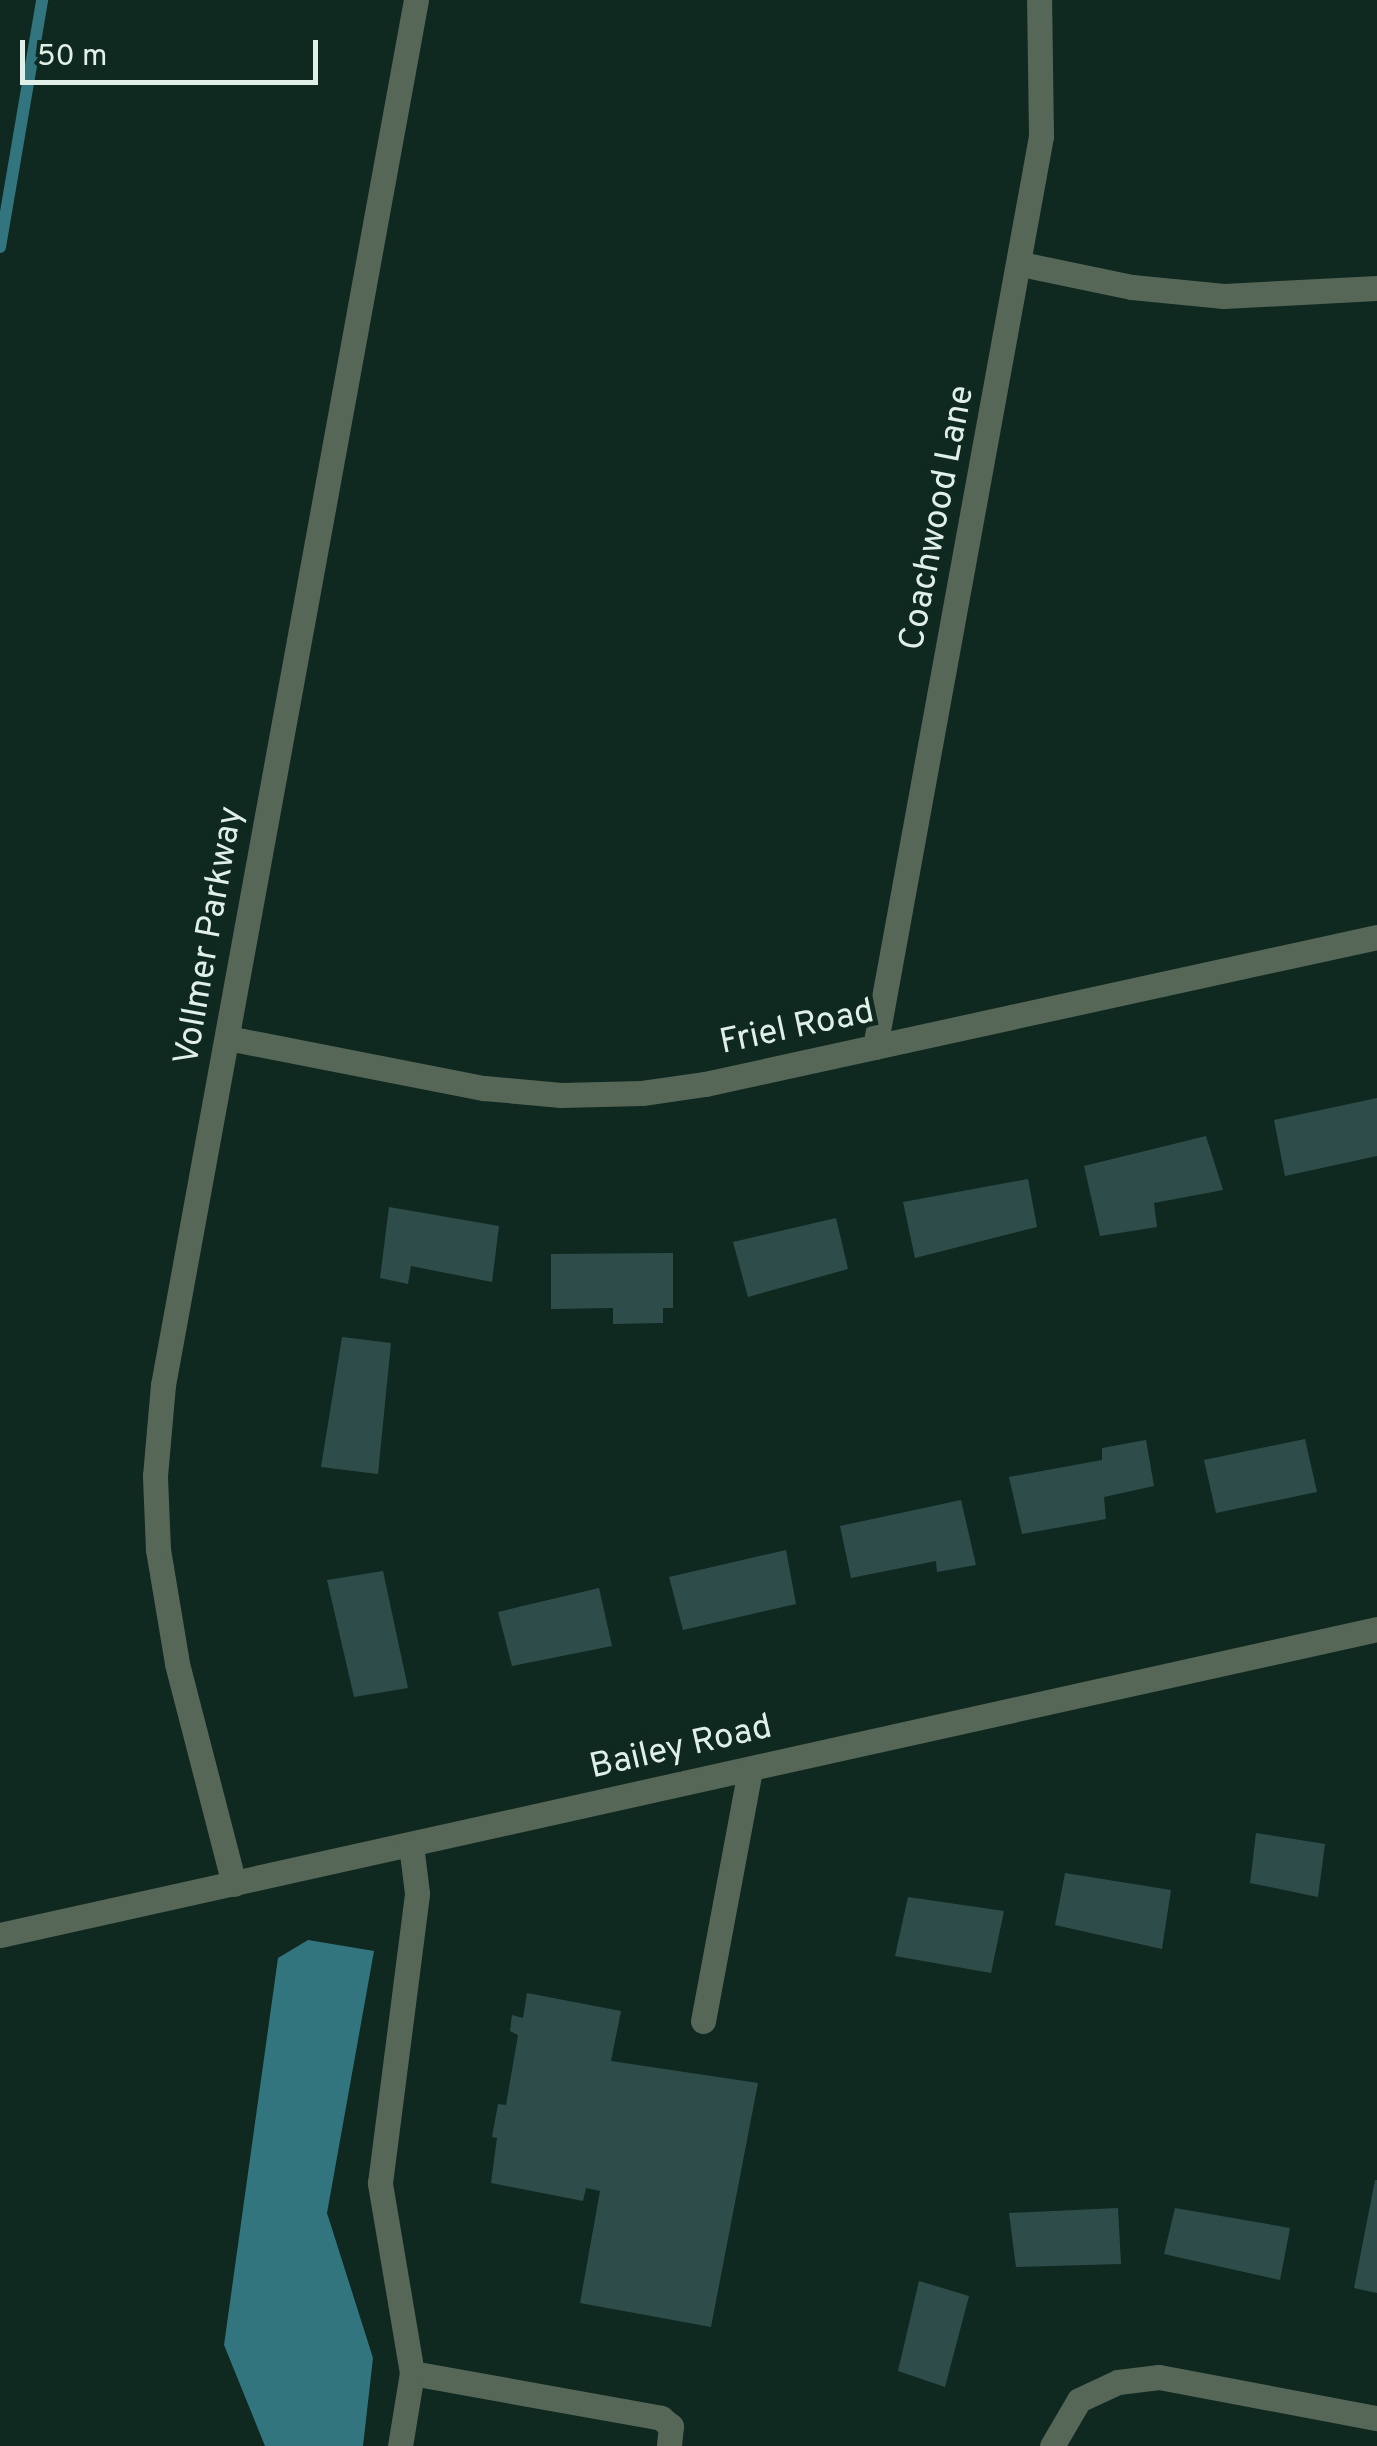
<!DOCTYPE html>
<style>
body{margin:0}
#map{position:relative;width:1377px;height:2446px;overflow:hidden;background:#0f2920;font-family:Overpass,sans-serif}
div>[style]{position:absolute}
.water>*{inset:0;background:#32757e}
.stream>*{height:12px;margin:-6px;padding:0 6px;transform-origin:6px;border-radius:6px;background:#32757e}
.building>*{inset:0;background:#2e4d4a}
.minor>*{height:25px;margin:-12.5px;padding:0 12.5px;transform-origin:12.5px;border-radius:12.5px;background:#566758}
span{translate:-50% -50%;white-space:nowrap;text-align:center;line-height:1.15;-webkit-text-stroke:10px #0f2920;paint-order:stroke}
.street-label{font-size:35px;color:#e0f0e9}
.scale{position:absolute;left:20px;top:40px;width:298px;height:45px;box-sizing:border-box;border:5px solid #e0f0e9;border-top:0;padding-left:12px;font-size:30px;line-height:35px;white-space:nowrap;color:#e0f0e9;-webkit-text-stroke:8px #0f2920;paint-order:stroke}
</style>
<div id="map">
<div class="water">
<i style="clip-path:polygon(308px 1940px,374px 1951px,327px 2213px,373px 2358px,363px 2446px,265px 2446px,224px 2345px,278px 1958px)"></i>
</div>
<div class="stream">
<i style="left:0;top:247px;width:251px;rotate:-80.3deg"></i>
</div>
<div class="building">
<i style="clip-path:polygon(1377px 1098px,1377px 1156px,1285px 1176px,1274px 1120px)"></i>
<i style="clip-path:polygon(1206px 1136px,1223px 1190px,1154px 1203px,1157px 1227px,1100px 1236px,1084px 1166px)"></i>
<i style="clip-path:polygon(1028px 1179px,1037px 1227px,915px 1258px,903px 1202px)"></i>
<i style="clip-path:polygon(389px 1207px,499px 1226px,492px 1282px,411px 1266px,408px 1284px,380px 1278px)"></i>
<i style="clip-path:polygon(836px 1218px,848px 1269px,748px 1297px,733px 1242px)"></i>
<i style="clip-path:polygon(673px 1253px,673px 1308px,663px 1308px,663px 1323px,613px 1324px,613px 1308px,551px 1309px,551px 1254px)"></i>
<i style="clip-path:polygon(342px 1337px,391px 1343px,378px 1474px,321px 1467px)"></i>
<i style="clip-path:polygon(1305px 1439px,1317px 1492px,1216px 1513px,1204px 1460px)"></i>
<i style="clip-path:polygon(1146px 1440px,1154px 1486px,1104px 1497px,1106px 1519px,1022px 1534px,1009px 1477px,1102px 1460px,1102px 1448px)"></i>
<i style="clip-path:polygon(961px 1500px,976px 1565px,937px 1572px,936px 1561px,851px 1578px,840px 1526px)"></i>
<i style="clip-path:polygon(786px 1550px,796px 1604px,683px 1630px,669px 1577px)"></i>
<i style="clip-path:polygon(383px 1571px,408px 1688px,354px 1697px,327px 1580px)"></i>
<i style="clip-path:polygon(599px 1588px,612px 1646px,512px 1666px,498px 1612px)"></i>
<i style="clip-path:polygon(1256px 1833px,1325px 1844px,1318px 1897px,1250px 1883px)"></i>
<i style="clip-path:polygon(1065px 1873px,1171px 1890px,1162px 1949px,1055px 1925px)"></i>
<i style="clip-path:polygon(908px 1897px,1004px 1911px,991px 1973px,895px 1956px)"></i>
<i style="clip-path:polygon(527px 1993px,621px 2011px,611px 2061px,758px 2083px,711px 2327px,580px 2303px,600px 2191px,586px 2188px,583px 2201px,491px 2183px,497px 2138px,492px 2137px,498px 2104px,506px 2105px,518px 2035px,510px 2031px,512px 2015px,523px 2018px)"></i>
<i style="clip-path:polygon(1375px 2180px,1377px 2180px,1377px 2293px,1354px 2288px)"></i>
<i style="clip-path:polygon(1118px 2208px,1121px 2264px,1016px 2267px,1009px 2213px)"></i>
<i style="clip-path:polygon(1175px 2208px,1290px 2228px,1280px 2280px,1164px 2254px)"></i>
<i style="clip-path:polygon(919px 2281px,969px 2296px,945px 2387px,898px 2371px)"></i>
</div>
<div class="minor">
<i style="left:1021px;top:264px;width:113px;rotate:11.7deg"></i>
<i style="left:1132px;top:287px;width:92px;rotate:5.6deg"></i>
<i style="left:1224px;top:296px;width:153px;rotate:-3deg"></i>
<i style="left:228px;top:1038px;width:261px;rotate:11.1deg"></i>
<i style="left:484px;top:1088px;width:77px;rotate:5.2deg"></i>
<i style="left:561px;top:1095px;width:81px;rotate:-1.4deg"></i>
<i style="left:642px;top:1093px;width:64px;rotate:-8.1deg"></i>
<i style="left:705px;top:1084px;width:688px;rotate:-12.34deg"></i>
<i style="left:875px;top:1047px;width:926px;rotate:-79.67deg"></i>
<i style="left:1041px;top:136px;width:136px;rotate:-90.8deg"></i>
<i style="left:234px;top:1884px;width:228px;rotate:-104.5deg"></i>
<i style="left:177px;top:1663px;width:116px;rotate:-99.5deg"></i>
<i style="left:158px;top:1549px;width:73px;rotate:-92.4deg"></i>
<i style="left:155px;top:1476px;width:91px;rotate:-85deg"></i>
<i style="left:163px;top:1385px;width:1408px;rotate:-79.65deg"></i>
<i style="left:0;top:1935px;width:1411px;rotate:-12.53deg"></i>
<i style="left:703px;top:2021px;width:256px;rotate:-79.4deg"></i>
<i style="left:412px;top:2373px;width:253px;rotate:10.2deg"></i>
<i style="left:661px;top:2418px;width:13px;rotate:39deg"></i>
<i style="left:671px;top:2426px;width:20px;rotate:96deg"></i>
<i style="left:400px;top:2446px;width:74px;rotate:-80.7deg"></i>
<i style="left:412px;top:2373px;width:193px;rotate:-99.6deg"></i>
<i style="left:380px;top:2183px;width:292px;rotate:-82.7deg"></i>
<i style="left:417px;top:1893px;width:48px;rotate:-97.1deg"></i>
<i style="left:1052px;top:2446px;width:53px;rotate:-59.6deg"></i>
<i style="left:1079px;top:2400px;width:43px;rotate:-24.8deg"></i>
<i style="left:1118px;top:2382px;width:41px;rotate:-7deg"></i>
<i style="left:1159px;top:2377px;width:222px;rotate:10.7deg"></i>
</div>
<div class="street-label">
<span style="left:938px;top:518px;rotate:-79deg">Coachwood Lane</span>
<span style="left:210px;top:936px;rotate:-80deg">Vollmer Parkway</span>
<span style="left:797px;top:1028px;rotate:-12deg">Friel Road</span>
<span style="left:681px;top:1748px;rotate:-13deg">Bailey Road</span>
</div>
<div class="scale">50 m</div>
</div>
